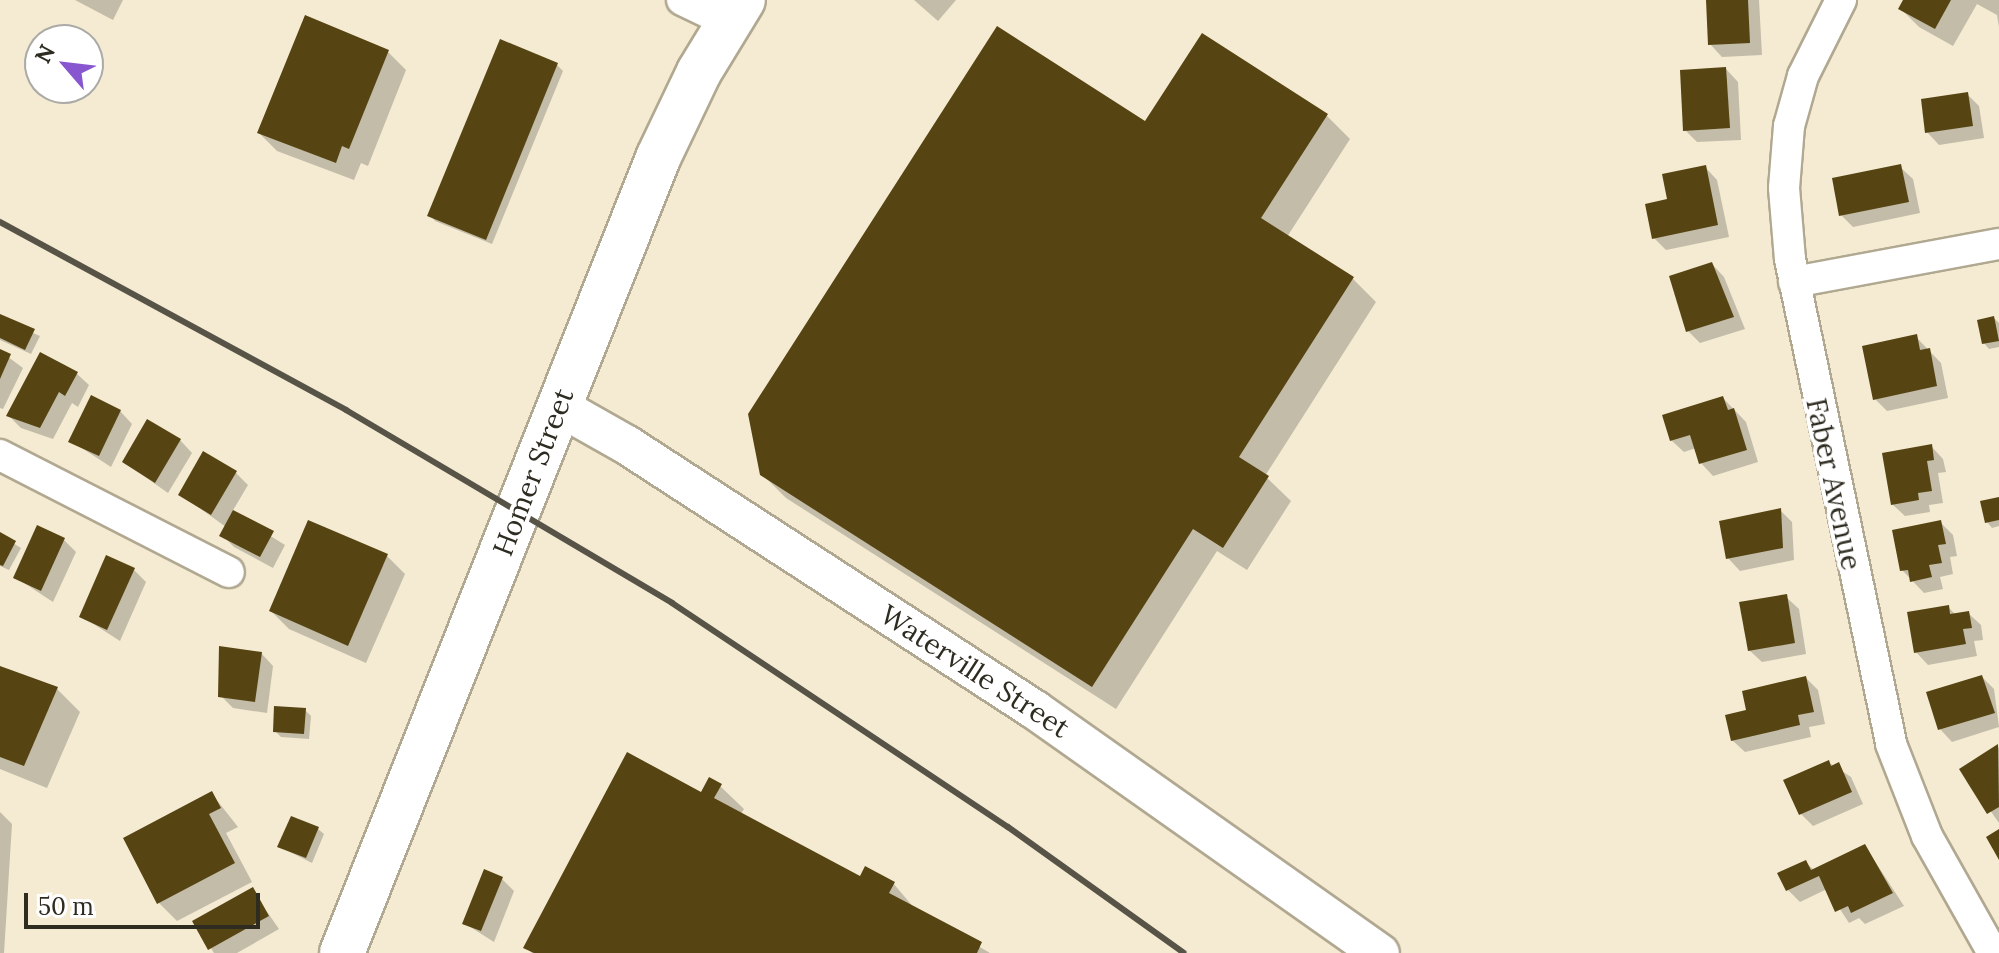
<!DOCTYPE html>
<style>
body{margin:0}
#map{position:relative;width:1999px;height:953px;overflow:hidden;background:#f4ebd2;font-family:Lora,serif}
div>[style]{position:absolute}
.shadow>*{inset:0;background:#0003}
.building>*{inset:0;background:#564512}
.roads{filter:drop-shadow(2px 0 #b1a891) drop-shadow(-2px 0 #b1a891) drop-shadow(0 2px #b1a891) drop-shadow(0 -2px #b1a891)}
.minor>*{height:30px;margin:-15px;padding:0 15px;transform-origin:15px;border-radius:15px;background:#fff}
.tertiary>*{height:38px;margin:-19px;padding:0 19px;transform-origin:19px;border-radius:19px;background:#fff}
.secondary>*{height:44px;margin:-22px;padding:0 22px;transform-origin:22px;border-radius:22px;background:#fff}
.rail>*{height:6px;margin:-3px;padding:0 3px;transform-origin:3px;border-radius:3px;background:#575346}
span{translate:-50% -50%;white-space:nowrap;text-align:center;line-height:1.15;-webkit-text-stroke:8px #fff;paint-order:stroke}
.street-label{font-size:28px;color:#2e2b21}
.north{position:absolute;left:24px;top:24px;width:80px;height:80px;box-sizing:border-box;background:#fff;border:2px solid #abaaa6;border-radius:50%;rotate:298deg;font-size:22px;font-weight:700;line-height:32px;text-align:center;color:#2e2b21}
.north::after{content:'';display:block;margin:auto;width:28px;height:36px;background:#8857cf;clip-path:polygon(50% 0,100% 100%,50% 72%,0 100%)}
.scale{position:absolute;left:24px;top:893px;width:236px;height:36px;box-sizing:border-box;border:4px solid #2e2b21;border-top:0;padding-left:10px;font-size:24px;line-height:28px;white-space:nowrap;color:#2e2b21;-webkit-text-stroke:6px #fff;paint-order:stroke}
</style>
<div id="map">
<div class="shadow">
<i style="clip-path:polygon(75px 0,123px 0,113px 20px)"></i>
<i style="clip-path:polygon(914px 0,956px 0,938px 21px)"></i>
<i style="clip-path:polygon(1708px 0,1759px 0,1762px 55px,1722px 57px,1710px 44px)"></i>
<i style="clip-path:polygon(1905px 0,1999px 0,1999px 27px,1997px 15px,1977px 4px,1953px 46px,1919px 27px,1901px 9px)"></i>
<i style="clip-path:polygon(388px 52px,406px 70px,368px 166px,361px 163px,354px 180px,277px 151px,259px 133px)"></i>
<i style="clip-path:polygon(557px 65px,563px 71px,492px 244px,435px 221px,430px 215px)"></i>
<i style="clip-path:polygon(1726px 69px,1738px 82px,1741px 140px,1697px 142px,1685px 130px)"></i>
<i style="clip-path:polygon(1967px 94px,1979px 106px,1984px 138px,1939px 145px,1927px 132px)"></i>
<i style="clip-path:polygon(1327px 116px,1350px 139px,1287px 237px,1353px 279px,1376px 302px,1265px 476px,1291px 501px,1247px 570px,1217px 551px,1116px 709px,786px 498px,762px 474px,1146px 124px)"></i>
<i style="clip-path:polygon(1705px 167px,1717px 180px,1729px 237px,1666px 250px,1654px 238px,1669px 200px)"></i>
<i style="clip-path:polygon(1900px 167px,1913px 179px,1920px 213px,1853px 227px,1841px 215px)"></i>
<i style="clip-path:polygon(1712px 264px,1724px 277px,1745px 329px,1700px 343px,1688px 331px)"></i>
<i style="clip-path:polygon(1994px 318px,1999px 323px,1999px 347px,1989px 349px,1984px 343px)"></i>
<i style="clip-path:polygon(0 319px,40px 336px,31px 354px,0 340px)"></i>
<i style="clip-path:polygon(1916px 337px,1941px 363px,1948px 398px,1887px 411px,1875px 399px)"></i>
<i style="clip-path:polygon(0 351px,23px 368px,3px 409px,0 408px)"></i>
<i style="clip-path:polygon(76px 373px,89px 385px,78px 407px,72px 403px,53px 439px,21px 428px,9px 416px)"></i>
<i style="clip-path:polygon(1723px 398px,1746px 422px,1758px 462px,1713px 476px,1701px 463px,1696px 448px,1684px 452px,1671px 440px)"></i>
<i style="clip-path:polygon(120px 411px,132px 424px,111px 467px,71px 441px)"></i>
<i style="clip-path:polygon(180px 440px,192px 453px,168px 493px,124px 462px)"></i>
<i style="clip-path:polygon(1931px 446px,1943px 459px,1946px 472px,1938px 473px,1943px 503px,1929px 505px,1930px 512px,1905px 516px,1892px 504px)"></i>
<i style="clip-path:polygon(236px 473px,248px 485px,232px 512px,285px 545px,273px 568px,234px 547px,222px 535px,226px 527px,180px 494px)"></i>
<i style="clip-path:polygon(1999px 499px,1999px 526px,1992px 528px,1987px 522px)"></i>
<i style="clip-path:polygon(1780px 510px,1792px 522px,1794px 560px,1740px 571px,1728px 558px)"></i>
<i style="clip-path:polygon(1940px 522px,1953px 535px,1957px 556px,1950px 557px,1953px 574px,1940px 577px,1943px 589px,1924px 593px,1902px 570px)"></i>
<i style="clip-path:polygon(0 535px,21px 548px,9px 570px,0 566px)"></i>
<i style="clip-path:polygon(64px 540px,76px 552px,53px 602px,15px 577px)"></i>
<i style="clip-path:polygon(387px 556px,405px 574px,366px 663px,289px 629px,271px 611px)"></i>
<i style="clip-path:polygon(134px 570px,146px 582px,120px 641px,81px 616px)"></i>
<i style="clip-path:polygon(1786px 597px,1799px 609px,1806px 654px,1762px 662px,1749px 650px)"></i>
<i style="clip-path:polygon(1948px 607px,1956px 615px,1968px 613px,1981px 625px,1983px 640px,1974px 641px,1977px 656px,1928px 665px,1916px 652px)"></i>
<i style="clip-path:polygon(221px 648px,261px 653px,273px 666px,267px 713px,233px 708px,221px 696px)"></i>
<i style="clip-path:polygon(0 668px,57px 689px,80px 712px,47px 788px,0 769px)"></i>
<i style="clip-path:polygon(1982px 677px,1994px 689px,1999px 727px,1952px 742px,1940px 729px)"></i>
<i style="clip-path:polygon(1806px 678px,1818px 690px,1825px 724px,1809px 727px,1811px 737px,1745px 752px,1732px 740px,1749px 712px)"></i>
<i style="clip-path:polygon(305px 710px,311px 716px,309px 739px,281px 737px,275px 731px)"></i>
<i style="clip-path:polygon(1998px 747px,1999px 748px,1999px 823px,1961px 769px)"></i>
<i style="clip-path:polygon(1828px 762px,1851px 777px,1863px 804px,1813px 826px,1801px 814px)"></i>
<i style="clip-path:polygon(720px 786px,744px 809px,740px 815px,861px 878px,893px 883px,915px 909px,990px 953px,532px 953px,526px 947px,702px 794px)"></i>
<i style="clip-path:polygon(212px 794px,238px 827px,226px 833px,252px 882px,177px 921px,159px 903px)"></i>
<i style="clip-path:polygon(0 812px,12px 824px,4px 953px,0 953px)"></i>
<i style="clip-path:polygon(318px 829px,324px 834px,312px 863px,280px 847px)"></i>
<i style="clip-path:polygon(1865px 846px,1904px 906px,1865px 924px,1859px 918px,1849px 923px,1827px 889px,1800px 902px,1788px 890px,1805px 862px,1814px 870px)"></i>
<i style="clip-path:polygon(502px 879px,514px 891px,494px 942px,464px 923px)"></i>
<i style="clip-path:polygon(252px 890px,279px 929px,237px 953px,214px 953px,195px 922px)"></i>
</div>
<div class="building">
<i style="clip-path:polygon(1706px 0,1748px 0,1750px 43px,1708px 45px)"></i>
<i style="clip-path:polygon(1903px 0,1951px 0,1935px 29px,1898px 9px)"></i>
<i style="clip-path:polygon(305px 15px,389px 50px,349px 149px,342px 146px,336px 163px,257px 133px)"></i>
<i style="clip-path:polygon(997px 26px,1145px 121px,1202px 33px,1328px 114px,1261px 218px,1354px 277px,1239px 457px,1269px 476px,1223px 548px,1193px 529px,1092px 687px,760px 475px,748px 414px)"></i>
<i style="clip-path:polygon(500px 39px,558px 63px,486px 240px,427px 216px)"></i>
<i style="clip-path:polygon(1726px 67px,1730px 128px,1683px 131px,1680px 70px)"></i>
<i style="clip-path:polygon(1968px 92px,1973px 126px,1925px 133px,1921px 99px)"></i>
<i style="clip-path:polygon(1901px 164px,1909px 202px,1839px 216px,1832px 178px)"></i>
<i style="clip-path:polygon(1706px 165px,1718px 225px,1652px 239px,1645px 204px,1667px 199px,1662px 174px)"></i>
<i style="clip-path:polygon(1712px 262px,1734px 317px,1686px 332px,1669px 276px)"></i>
<i style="clip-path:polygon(0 314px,35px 329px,25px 350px,0 338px)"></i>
<i style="clip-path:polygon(1994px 316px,1999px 341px,1982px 344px,1977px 320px)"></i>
<i style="clip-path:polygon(1917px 334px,1920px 350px,1930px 348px,1937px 386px,1873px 400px,1862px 346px)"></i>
<i style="clip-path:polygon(0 349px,11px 354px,0 379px)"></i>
<i style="clip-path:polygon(40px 352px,78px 372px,65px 396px,59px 392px,40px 428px,6px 416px)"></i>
<i style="clip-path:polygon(91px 395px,121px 410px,99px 456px,68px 442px)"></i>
<i style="clip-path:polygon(1723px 396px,1728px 410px,1734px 408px,1747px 450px,1699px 464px,1690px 435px,1670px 441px,1662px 415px)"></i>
<i style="clip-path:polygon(147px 419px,181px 439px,155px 483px,122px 462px)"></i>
<i style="clip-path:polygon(1932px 444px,1934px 460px,1927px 461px,1932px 491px,1918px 493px,1919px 500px,1891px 505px,1882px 453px)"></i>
<i style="clip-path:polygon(203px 451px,237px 471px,211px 515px,178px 495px)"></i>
<i style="clip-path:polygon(1999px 497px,1999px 520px,1985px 523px,1980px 501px)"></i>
<i style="clip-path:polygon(1781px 508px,1783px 548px,1726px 559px,1719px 521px)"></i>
<i style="clip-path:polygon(233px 510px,274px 531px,260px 557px,219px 536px)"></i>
<i style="clip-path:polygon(308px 520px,388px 554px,348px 646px,269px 611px)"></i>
<i style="clip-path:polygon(1941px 520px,1946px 544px,1938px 545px,1942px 563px,1929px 565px,1932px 577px,1910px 582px,1908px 570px,1900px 571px,1892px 530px)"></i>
<i style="clip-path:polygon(37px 525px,65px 538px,41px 591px,13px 578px)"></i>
<i style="clip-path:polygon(0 532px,16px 541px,3px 566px,0 565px)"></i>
<i style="clip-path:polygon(106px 555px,135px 568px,107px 630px,79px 617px)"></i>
<i style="clip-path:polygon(1787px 594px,1795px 643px,1748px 651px,1739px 602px)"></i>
<i style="clip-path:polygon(1949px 605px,1950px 614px,1969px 611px,1972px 628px,1963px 629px,1966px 644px,1914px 653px,1907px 612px)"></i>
<i style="clip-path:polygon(219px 646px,262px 652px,255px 702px,218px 697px)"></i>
<i style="clip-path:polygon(0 666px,58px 687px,24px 766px,0 757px)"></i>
<i style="clip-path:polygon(1982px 675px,1995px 713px,1938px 730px,1926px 692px)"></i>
<i style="clip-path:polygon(1806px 676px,1814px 712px,1798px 715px,1800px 725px,1731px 741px,1725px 715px,1746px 710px,1742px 691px)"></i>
<i style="clip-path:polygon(274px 706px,306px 708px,304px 734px,273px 732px)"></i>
<i style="clip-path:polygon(1998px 744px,1999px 807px,1987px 814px,1959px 769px)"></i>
<i style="clip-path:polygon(627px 752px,701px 792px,709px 777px,722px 784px,714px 798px,860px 876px,865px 866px,895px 882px,889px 893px,982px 942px,977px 953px,534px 953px,523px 948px)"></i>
<i style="clip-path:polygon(1829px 760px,1831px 766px,1839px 762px,1852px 792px,1799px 815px,1783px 780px)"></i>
<i style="clip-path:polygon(212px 791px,221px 808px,209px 814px,235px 863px,157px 904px,123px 838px)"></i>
<i style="clip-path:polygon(291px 816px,319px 827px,306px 858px,277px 847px)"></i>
<i style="clip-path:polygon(1999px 829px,1999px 860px,1986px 837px)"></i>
<i style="clip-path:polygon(1865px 844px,1893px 893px,1851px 913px,1848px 906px,1835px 912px,1819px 876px,1786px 891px,1777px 873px,1806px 860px,1811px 870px)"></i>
<i style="clip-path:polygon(484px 869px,503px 877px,481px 931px,462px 924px)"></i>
<i style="clip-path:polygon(253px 887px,269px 916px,208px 950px,192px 921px)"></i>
</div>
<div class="roads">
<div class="minor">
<i style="left:682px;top:0;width:51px;rotate:25.6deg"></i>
<i style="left:1841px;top:0;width:85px;rotate:116.6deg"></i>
<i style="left:1803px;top:76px;width:52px;rotate:105.6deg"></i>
<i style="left:1789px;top:126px;width:62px;rotate:94.6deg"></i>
<i style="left:1784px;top:188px;width:71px;rotate:85.2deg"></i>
<i style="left:1790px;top:259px;width:495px;rotate:78.2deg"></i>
<i style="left:1891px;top:744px;width:99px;rotate:68.6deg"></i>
<i style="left:1927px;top:836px;width:134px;rotate:60.6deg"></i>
<i style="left:1794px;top:282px;width:208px;rotate:-10.5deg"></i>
<i style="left:0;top:455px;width:257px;rotate:27.1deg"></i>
</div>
<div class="tertiary">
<i style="left:558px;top:406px;width:79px;rotate:29.5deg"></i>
<i style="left:627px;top:445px;width:487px;rotate:33deg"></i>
<i style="left:1035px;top:710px;width:422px;rotate:35.2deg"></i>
</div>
<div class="secondary">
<i style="left:342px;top:953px;width:856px;rotate:-68.32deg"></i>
<i style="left:658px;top:158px;width:95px;rotate:-64.5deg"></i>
<i style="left:699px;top:72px;width:84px;rotate:-58.6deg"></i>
</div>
</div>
<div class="rail">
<i style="left:0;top:222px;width:394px;rotate:28.5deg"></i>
<i style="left:346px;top:410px;width:379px;rotate:30.6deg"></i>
<i style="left:672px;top:603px;width:404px;rotate:33.7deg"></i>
<i style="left:1008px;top:827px;width:216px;rotate:35.6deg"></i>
</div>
<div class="street-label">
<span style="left:533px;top:472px;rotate:-69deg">Homer Street</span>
<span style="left:1834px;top:484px;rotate:78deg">Faber Avenue</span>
<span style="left:975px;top:671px;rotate:33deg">Waterville Street</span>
</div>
<div class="north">N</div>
<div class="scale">50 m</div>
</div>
